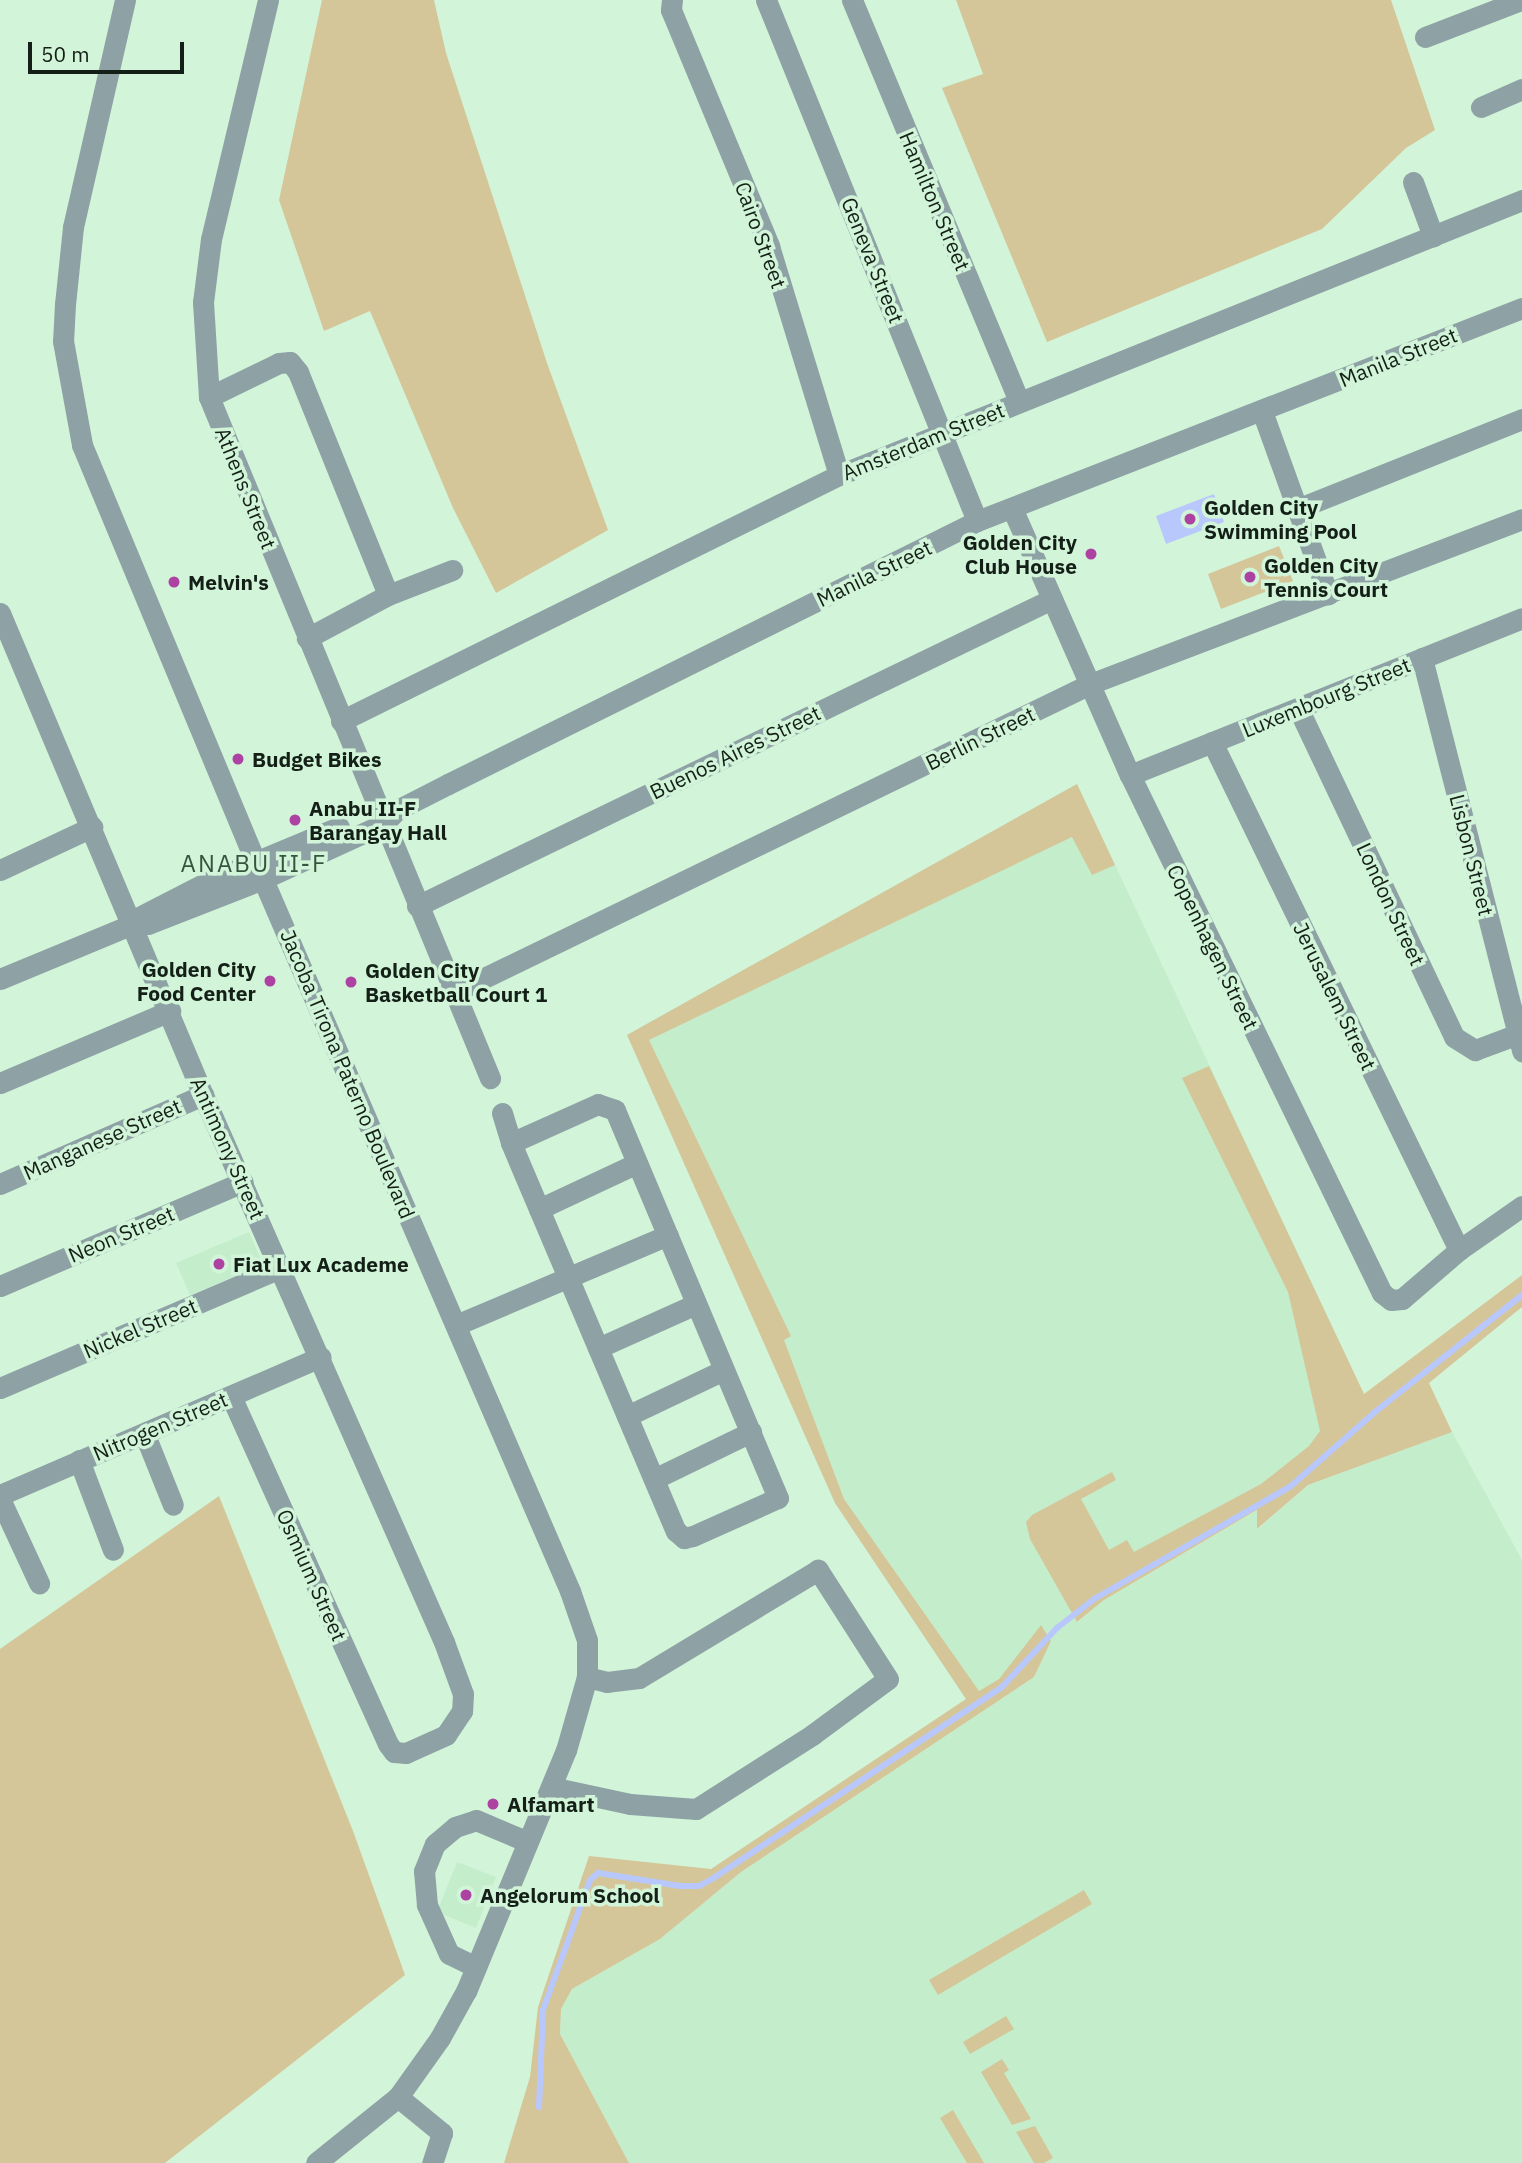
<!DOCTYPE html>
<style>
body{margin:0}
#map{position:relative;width:1522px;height:2163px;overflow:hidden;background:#d2f4d9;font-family:"IBM Plex Sans",sans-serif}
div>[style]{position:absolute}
.built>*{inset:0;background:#c4edcc}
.green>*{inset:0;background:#d5c69a}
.water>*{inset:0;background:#b8c8fc}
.stream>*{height:6px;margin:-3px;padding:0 3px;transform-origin:3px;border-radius:3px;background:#b8c8fc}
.minor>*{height:21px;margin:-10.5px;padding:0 10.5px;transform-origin:10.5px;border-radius:10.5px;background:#8ea2a6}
.dots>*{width:19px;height:19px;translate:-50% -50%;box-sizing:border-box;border:4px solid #d2f4d9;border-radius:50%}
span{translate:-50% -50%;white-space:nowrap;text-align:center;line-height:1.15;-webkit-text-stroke:7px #d2f4d9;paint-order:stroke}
.street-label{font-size:21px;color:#142017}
.poi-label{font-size:21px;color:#142017;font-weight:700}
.left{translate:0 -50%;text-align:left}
.right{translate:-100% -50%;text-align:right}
.quarter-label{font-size:24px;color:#37553e;letter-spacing:2px}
.scale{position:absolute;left:28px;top:42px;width:156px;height:32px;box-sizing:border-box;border:4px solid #142017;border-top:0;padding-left:9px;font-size:21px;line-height:24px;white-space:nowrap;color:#142017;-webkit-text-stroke:5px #d2f4d9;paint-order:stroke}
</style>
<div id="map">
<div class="built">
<i style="clip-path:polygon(1077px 784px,1364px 1394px,1315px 1454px,1070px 1611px,1078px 1622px,1104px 1600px,1258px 1510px,1258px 1529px,1308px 1485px,1452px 1432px,1522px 1560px,1522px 2163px,629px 2163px,560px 2034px,561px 2009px,572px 1989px,660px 1939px,741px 1872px,1034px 1677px,1051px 1641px,1041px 1626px,999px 1679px,966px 1699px,835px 1503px,627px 1035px)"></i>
<i style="clip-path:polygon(249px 1232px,263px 1264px,190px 1295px,176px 1263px)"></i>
<i style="clip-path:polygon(457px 1862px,496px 1877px,476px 1928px,437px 1912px)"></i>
</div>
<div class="green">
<i style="clip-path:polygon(322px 0,434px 0,446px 53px,547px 363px,608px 530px,496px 593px,453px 508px,370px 311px,324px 331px,279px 200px)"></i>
<i style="clip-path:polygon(956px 0,1391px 0,1435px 130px,1406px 148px,1322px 229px,1047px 342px,942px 88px,983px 74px)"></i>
<i style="clip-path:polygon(1279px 546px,1293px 581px,1221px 609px,1208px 574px)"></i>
<i style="clip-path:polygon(1077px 784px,1115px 865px,1092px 875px,1072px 837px,649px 1040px,791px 1336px,784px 1340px,844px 1499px,979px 1691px,999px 1679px,1041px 1625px,1051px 1641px,1034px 1677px,741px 1872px,660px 1939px,572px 1989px,561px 2009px,560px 2034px,629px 2163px,504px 2163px,530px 2077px,538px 2007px,589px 1856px,711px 1869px,966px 1699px,835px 1503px,627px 1035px)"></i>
<i style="clip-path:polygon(1209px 1066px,1364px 1394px,1522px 1275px,1522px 1307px,1429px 1383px,1452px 1432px,1308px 1485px,1257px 1529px,1257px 1510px,1104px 1600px,1077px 1622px,1030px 1539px,1026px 1522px,1032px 1515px,1112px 1472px,1116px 1480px,1081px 1499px,1109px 1550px,1127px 1540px,1134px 1552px,1261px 1484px,1309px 1446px,1320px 1431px,1288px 1292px,1182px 1078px)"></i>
<i style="clip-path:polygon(219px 1496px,353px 1831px,405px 1975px,165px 2163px,0 2163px,0 1649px)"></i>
<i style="clip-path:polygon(1084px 1890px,1092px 1904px,938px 1995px,929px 1980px)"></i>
<i style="clip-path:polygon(1006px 2016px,1014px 2029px,970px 2054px,963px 2042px)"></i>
<i style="clip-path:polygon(1002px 2059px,1009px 2070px,1004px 2073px,1031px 2119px,1012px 2125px,981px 2072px)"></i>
<i style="clip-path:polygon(953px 2110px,984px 2163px,967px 2163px,940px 2118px)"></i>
<i style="clip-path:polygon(1035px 2126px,1053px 2158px,1044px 2163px,1034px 2163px,1016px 2132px)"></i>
</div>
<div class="water">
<i style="clip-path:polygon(1214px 494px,1224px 522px,1166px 544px,1156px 516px)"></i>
</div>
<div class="stream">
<i style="left:539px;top:2107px;width:97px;rotate:-87.6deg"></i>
<i style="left:543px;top:2010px;width:138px;rotate:-70.1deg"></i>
<i style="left:590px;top:1880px;width:11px;rotate:-41deg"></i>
<i style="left:598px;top:1873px;width:83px;rotate:9deg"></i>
<i style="left:680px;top:1886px;width:19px"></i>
<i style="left:699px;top:1886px;width:18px;rotate:-29deg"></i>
<i style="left:715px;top:1877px;width:343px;rotate:-33.5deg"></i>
<i style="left:1001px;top:1688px;width:82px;rotate:-47deg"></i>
<i style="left:1057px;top:1628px;width:47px;rotate:-38.1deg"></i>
<i style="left:1094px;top:1599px;width:227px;rotate:-29.8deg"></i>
<i style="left:1291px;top:1486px;width:112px;rotate:-41.4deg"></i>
<i style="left:1375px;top:1412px;width:188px;rotate:-38.5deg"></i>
</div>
<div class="minor">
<i style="left:125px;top:0;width:233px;rotate:102.9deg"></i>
<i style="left:73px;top:227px;width:77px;rotate:95.9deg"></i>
<i style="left:65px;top:304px;width:37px;rotate:93deg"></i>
<i style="left:63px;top:341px;width:106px;rotate:79.6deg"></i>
<i style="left:82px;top:445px;width:451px;rotate:67.4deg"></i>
<i style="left:255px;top:861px;width:795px;rotate:66.66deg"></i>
<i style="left:570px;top:1591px;width:52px;rotate:70.9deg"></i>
<i style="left:587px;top:1640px;width:37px;rotate:90deg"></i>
<i style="left:587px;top:1677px;width:76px;rotate:106deg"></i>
<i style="left:566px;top:1750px;width:261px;rotate:112.5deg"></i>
<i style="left:466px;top:1991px;width:54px;rotate:119deg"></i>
<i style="left:440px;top:2038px;width:72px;rotate:125.4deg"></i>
<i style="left:398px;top:2097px;width:105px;rotate:141.2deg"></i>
<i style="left:268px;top:0;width:246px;rotate:103.4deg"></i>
<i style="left:211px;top:239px;width:64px;rotate:97.2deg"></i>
<i style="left:203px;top:302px;width:95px;rotate:86.4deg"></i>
<i style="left:209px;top:397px;width:737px;rotate:67.58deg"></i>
<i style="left:672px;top:0;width:10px;rotate:96deg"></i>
<i style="left:671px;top:10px;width:256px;rotate:67.4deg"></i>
<i style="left:769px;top:246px;width:239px;rotate:73deg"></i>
<i style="left:766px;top:0;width:562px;rotate:67.95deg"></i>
<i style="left:852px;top:0;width:434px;rotate:67.4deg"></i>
<i style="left:1425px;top:37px;width:103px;rotate:-21.1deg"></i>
<i style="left:1481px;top:107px;width:45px;rotate:-23.7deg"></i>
<i style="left:1413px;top:182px;width:58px;rotate:69.7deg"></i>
<i style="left:209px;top:397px;width:78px;rotate:-25.9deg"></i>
<i style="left:279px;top:363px;width:11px;rotate:-5deg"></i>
<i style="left:290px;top:362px;width:13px;rotate:51deg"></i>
<i style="left:298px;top:372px;width:240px;rotate:68deg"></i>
<i style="left:388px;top:595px;width:92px;rotate:152deg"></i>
<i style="left:1262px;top:411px;width:195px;rotate:70.2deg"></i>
<i style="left:1012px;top:508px;width:292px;rotate:66.2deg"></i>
<i style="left:1130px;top:775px;width:576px;rotate:64.06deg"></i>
<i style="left:1382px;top:1293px;width:11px;rotate:38deg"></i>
<i style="left:1391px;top:1300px;width:11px;rotate:-5deg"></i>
<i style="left:1402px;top:1299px;width:75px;rotate:-40.7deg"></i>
<i style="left:1459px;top:1250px;width:77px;rotate:-34.9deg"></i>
<i style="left:1297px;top:509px;width:242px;rotate:-21.8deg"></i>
<i style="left:388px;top:595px;width:69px;rotate:-21.3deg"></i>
<i style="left:0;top:613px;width:523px;rotate:67.16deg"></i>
<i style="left:203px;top:1095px;width:598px;rotate:66.22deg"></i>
<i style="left:444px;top:1642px;width:55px;rotate:69.9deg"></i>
<i style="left:463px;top:1694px;width:17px;rotate:93deg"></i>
<i style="left:462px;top:1711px;width:29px;rotate:124deg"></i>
<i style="left:446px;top:1735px;width:44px;rotate:155.8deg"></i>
<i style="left:406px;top:1753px;width:12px;rotate:-175deg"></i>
<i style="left:394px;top:1752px;width:10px;rotate:-127deg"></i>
<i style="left:388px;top:1744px;width:382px;rotate:-114.3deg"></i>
<i style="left:1422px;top:658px;width:406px;rotate:75.7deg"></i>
<i style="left:1298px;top:708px;width:364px;rotate:64.6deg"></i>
<i style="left:1454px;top:1037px;width:25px;rotate:32deg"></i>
<i style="left:1475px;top:1050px;width:46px;rotate:-20.4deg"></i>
<i style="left:341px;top:721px;width:555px;rotate:-26.29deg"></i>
<i style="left:839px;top:475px;width:736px;rotate:-21.93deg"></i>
<i style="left:1212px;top:742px;width:565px;rotate:64.07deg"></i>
<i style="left:1130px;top:775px;width:422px;rotate:-21.8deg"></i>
<i style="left:0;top:870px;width:102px;rotate:-25.1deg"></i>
<i style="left:417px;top:906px;width:705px;rotate:-25.8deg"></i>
<i style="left:139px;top:917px;width:76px;rotate:-27.2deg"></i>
<i style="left:207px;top:882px;width:143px;rotate:-22.6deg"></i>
<i style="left:0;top:979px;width:144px;rotate:-22.5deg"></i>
<i style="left:133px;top:924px;width:15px"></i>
<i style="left:148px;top:924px;width:123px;rotate:-21.4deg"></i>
<i style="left:263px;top:879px;width:132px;rotate:-24.6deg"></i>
<i style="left:383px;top:824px;width:20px;rotate:-45deg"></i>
<i style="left:397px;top:810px;width:57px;rotate:-27deg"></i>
<i style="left:448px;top:784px;width:591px;rotate:-26.43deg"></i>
<i style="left:977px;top:521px;width:585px;rotate:-21.35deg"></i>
<i style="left:453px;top:993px;width:708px;rotate:-25.88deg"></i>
<i style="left:1090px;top:684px;width:462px;rotate:-20.9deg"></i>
<i style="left:0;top:1083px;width:185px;rotate:-23deg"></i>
<i style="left:502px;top:1113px;width:31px;rotate:73deg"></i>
<i style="left:511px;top:1143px;width:422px;rotate:67deg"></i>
<i style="left:676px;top:1531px;width:11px;rotate:41deg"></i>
<i style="left:684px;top:1538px;width:9px;rotate:-13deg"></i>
<i style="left:693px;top:1536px;width:93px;rotate:-24.1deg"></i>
<i style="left:778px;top:1498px;width:421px;rotate:-112.8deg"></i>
<i style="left:615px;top:1110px;width:18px;rotate:-161deg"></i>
<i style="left:598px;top:1104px;width:95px;rotate:155.9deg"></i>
<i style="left:0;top:1184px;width:222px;rotate:-23.7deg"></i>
<i style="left:539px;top:1209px;width:108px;rotate:-25.1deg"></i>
<i style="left:0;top:1286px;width:264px;rotate:-23.2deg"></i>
<i style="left:456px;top:1325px;width:230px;rotate:-23deg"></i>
<i style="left:598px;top:1348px;width:107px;rotate:-24.2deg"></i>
<i style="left:0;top:1388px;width:305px;rotate:-23.2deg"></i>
<i style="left:627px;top:1416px;width:107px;rotate:-25.4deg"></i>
<i style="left:145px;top:1435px;width:75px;rotate:68.2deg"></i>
<i style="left:79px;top:1460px;width:96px;rotate:69.3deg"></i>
<i style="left:654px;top:1479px;width:108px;rotate:-25.9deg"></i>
<i style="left:0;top:1495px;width:349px;rotate:-23.3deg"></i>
<i style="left:0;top:1499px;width:93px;rotate:65.1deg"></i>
<i style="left:551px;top:1787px;width:81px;rotate:12.1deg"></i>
<i style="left:630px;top:1804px;width:66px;rotate:4.3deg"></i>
<i style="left:696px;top:1809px;width:138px;rotate:-32.5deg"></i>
<i style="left:812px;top:1735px;width:94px;rotate:-36.4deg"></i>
<i style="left:888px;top:1679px;width:130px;rotate:-122.7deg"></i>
<i style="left:818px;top:1570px;width:209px;rotate:148.9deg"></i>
<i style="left:639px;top:1678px;width:32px;rotate:173deg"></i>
<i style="left:607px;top:1682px;width:21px;rotate:-166deg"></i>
<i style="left:476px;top:1967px;width:30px;rotate:-154deg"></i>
<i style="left:449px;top:1954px;width:54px;rotate:-114.2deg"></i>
<i style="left:427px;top:1905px;width:34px;rotate:-95deg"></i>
<i style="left:424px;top:1871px;width:29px;rotate:-68deg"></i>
<i style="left:435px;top:1844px;width:26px;rotate:-40deg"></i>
<i style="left:455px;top:1827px;width:22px;rotate:-18deg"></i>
<i style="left:476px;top:1820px;width:56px;rotate:22.9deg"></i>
<i style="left:398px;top:2097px;width:57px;rotate:39.3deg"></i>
<i style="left:442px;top:2133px;width:32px;rotate:108deg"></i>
</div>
<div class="dots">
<i style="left:1190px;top:519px;background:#ad42a3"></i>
<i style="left:1091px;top:554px;background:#ad42a3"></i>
<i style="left:1250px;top:577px;background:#ad42a3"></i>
<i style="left:174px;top:582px;background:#ad42a3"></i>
<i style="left:238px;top:759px;background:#ad42a3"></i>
<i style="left:295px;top:820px;background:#ad42a3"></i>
<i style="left:270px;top:981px;background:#ad42a3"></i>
<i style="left:351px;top:982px;background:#ad42a3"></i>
<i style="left:219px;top:1264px;background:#ad42a3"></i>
<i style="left:493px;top:1804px;background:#ad42a3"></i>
<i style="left:466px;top:1895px;background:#ad42a3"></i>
</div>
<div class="street-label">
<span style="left:935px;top:201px;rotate:67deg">Hamilton Street</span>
<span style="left:761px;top:235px;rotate:70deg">Cairo Street</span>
<span style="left:873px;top:260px;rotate:68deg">Geneva Street</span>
<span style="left:1398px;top:357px;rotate:-22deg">Manila Street</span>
<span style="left:923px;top:441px;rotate:-22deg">Amsterdam Street</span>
<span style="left:246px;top:488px;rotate:68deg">Athens Street</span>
<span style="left:874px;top:573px;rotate:-26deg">Manila Street</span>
<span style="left:1326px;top:697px;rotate:-22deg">Luxembourg Street</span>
<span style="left:980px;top:738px;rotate:-26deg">Berlin Street</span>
<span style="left:735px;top:752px;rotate:-26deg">Buenos Aires Street</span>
<span style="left:1472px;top:855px;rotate:76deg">Lisbon Street</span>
<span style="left:1391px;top:904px;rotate:65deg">London Street</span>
<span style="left:1213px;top:947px;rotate:64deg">Copenhagen Street</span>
<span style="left:1335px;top:996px;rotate:64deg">Jerusalem Street</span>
<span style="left:348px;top:1074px;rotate:67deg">Jacoba Tirona Paterno Boulevard</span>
<span style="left:102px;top:1139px;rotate:-24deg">Manganese Street</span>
<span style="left:228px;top:1148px;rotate:66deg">Antimony Street</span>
<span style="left:121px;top:1234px;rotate:-23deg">Neon Street</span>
<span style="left:140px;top:1328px;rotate:-23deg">Nickel Street</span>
<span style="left:160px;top:1426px;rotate:-23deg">Nitrogen Street</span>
<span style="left:312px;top:1575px;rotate:66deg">Osmium Street</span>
</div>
<div class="poi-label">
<span class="left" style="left:1204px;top:519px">Golden City<br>Swimming Pool</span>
<span class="right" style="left:1077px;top:554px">Golden City<br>Club House</span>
<span class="left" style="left:1264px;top:577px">Golden City<br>Tennis Court</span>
<span class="left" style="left:188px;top:582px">Melvin's</span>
<span class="left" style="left:252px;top:759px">Budget Bikes</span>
<span class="left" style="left:309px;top:820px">Anabu II-F<br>Barangay Hall</span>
<span class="right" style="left:256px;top:981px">Golden City<br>Food Center</span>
<span class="left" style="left:365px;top:982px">Golden City<br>Basketball Court 1</span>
<span class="left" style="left:233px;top:1264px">Fiat Lux Academe</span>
<span class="left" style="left:507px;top:1804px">Alfamart</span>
<span class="left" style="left:480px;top:1895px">Angelorum School</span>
</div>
<div class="quarter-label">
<span style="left:254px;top:864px">ANABU II-F</span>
</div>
<div class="scale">50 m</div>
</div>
